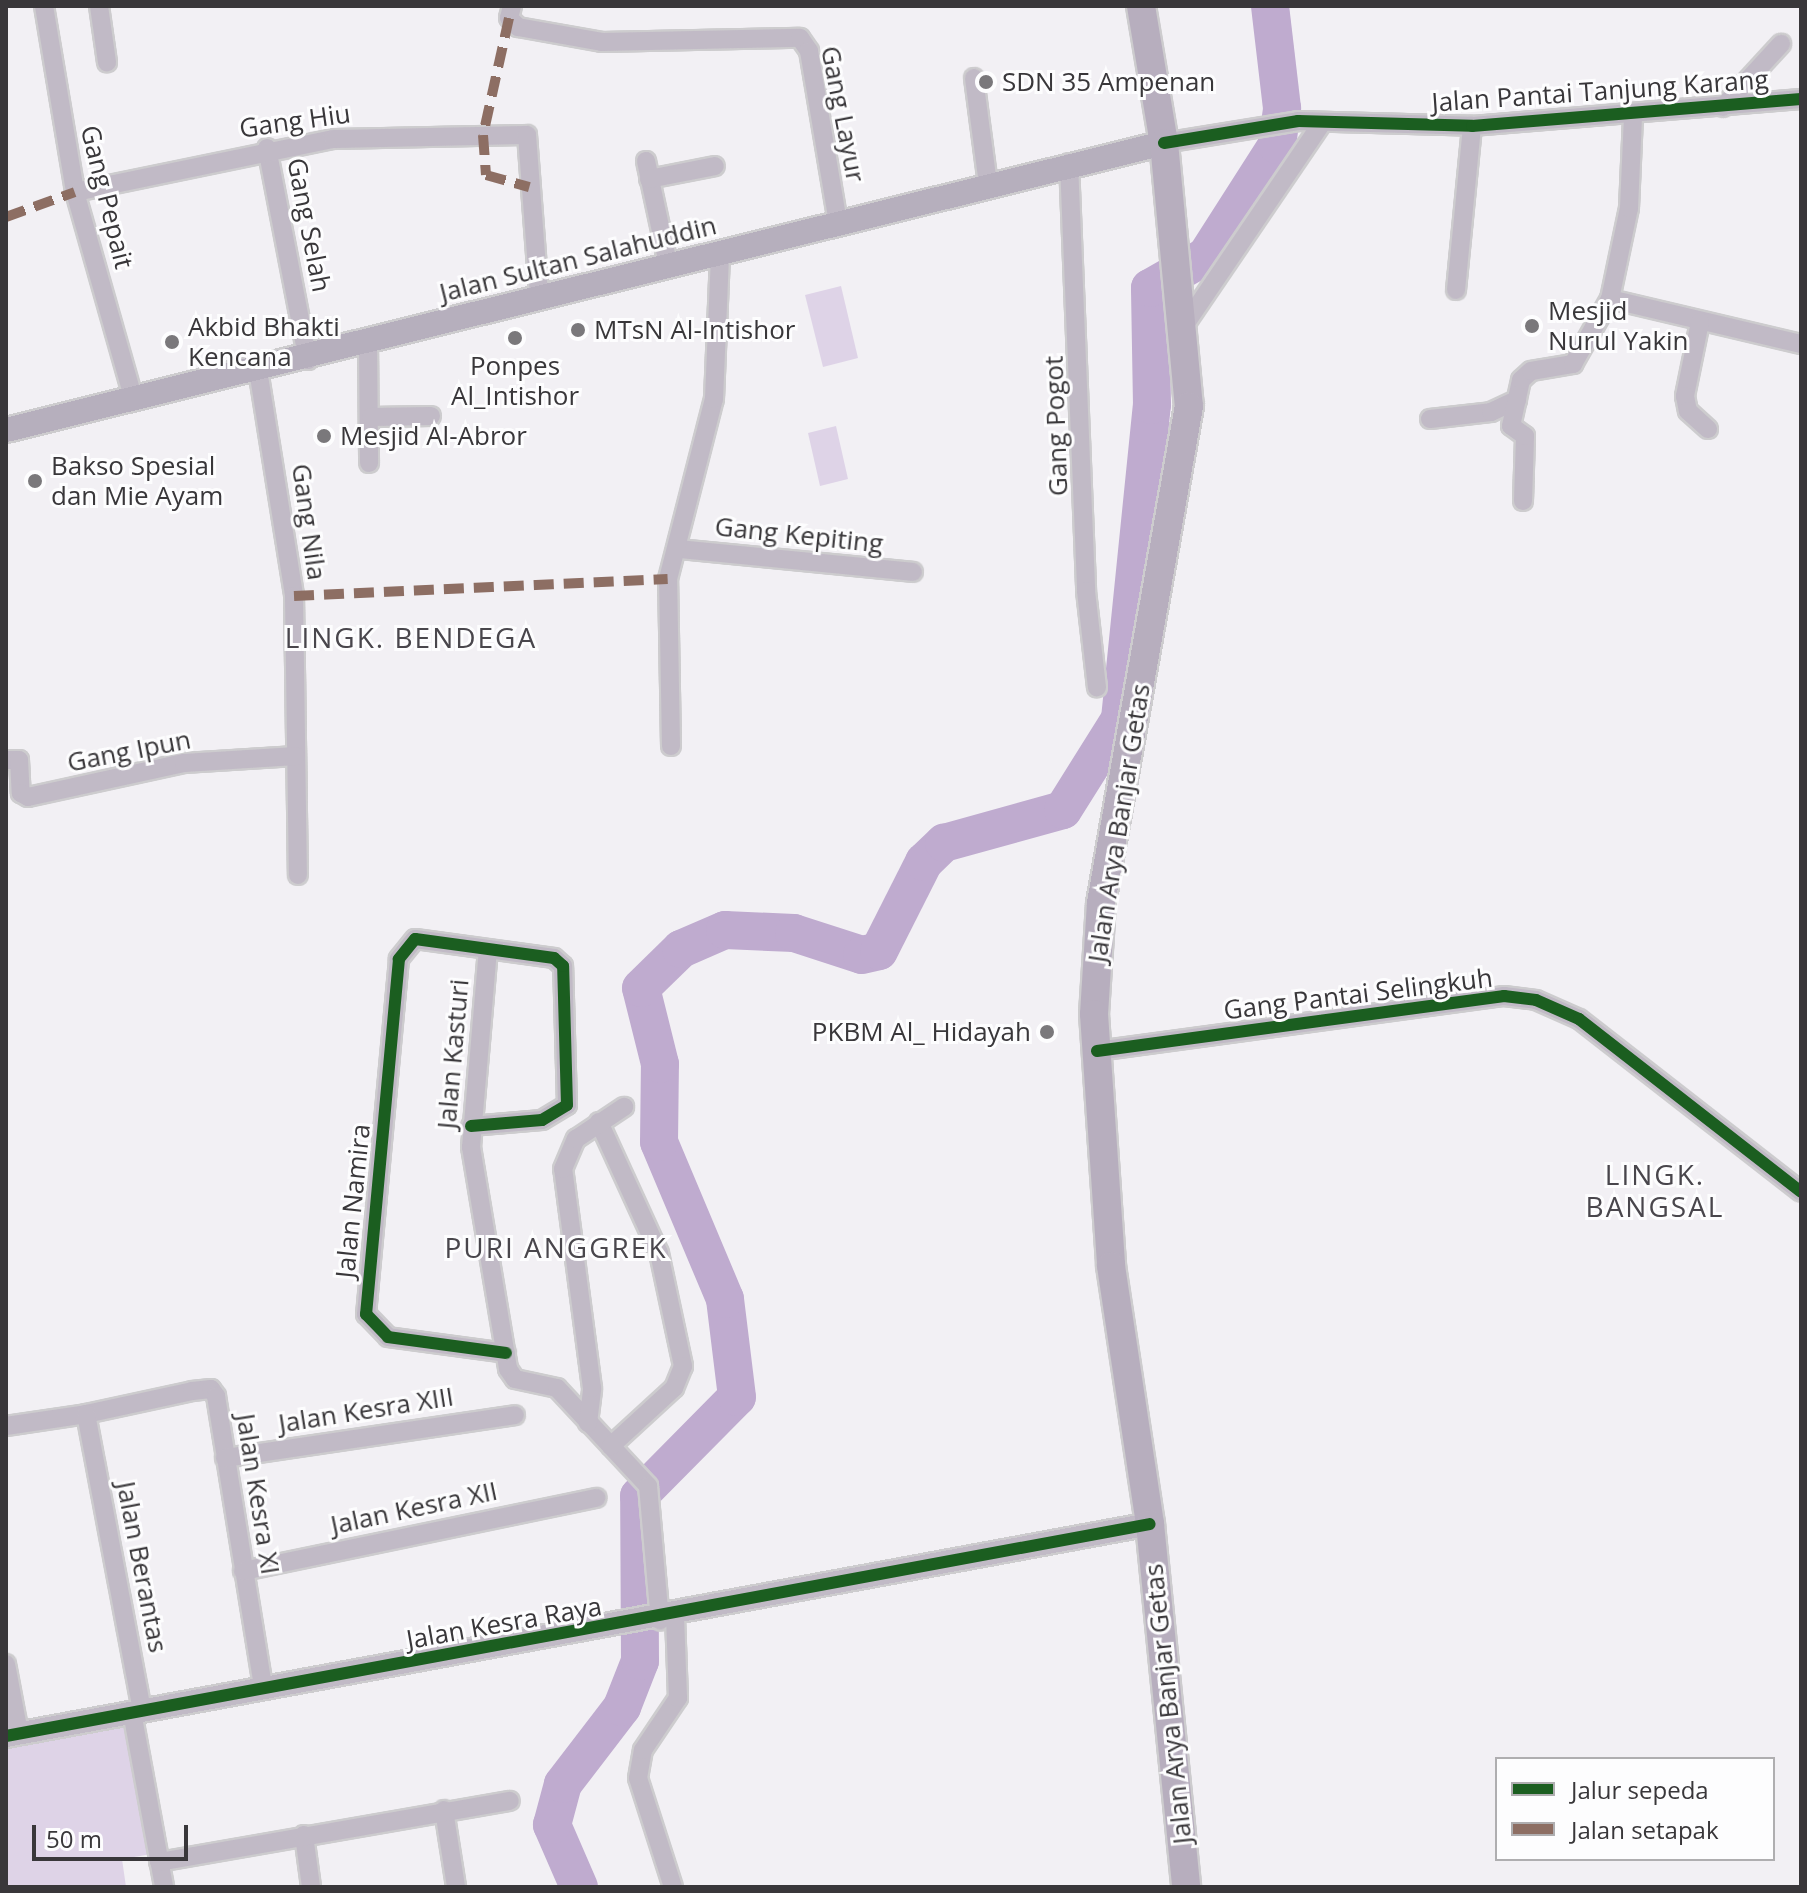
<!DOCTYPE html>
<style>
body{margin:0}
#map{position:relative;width:1807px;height:1893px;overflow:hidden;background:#f2f0f4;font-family:"Open Sans",sans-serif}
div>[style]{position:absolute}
.green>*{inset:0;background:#ded3e7}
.river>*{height:38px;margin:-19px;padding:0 19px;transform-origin:19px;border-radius:19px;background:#bfabcf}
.roads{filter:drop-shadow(2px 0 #cdccce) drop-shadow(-2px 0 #cdccce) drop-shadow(0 2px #cdccce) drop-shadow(0 -2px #cdccce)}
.minor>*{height:18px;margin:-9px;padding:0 9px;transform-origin:9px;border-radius:9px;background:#c1bac6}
.tertiary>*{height:22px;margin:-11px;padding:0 11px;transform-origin:11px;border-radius:11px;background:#c1bac6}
.secondary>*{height:24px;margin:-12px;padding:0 12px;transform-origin:12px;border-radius:12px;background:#b6afbd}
.trunk>*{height:28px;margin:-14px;padding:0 14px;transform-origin:14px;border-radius:14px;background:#b7aebe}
.quiet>*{height:10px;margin-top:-5px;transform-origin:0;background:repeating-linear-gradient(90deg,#8d6e63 0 20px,transparent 0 30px)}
.cycleway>*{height:12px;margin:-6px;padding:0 6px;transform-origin:6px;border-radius:6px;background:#1b5e20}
.dots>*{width:22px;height:22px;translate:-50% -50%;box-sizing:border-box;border:4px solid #fdfdfe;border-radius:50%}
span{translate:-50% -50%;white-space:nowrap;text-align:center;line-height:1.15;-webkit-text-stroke:6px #fdfdfe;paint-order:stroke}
.poi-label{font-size:26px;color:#39373a}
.left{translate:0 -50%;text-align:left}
.right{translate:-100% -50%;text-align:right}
.street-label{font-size:26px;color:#39373a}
.neighbourhood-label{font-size:28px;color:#49464c;letter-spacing:2px}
.frame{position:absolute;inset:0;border:8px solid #39373a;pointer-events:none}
.legend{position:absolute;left:1495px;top:1757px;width:280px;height:104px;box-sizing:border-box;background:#fdfdfe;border:2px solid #afaeb0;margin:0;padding:10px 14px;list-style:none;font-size:24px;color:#39373a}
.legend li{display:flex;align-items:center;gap:16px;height:40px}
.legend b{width:40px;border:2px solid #afaeb0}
.scale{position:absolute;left:32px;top:1825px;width:156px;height:36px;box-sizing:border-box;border:4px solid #39373a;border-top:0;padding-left:10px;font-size:24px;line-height:28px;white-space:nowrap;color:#39373a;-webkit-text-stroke:6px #fdfdfe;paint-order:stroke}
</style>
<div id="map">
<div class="green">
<i style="clip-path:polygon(841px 286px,858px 358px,823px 367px,805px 295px)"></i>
<i style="clip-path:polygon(836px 426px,848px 479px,820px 486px,808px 433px)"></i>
<i style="clip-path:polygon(134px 1722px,158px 1853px,122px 1859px,126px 1887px,6px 1887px,6px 1747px)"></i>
</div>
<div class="river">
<i style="left:579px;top:1887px;width:68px;rotate:-113.5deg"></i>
<i style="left:552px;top:1825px;width:42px;rotate:-75deg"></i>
<i style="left:563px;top:1784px;width:97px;rotate:-52.5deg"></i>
<i style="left:622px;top:1707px;width:49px;rotate:-68.6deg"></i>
<i style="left:640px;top:1661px;width:165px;rotate:-90.3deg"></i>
<i style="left:639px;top:1496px;width:139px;rotate:-45.3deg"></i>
<i style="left:737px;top:1397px;width:99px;rotate:-97deg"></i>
<i style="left:725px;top:1299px;width:170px;rotate:-112.8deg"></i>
<i style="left:659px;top:1142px;width:78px;rotate:-89.3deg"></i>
<i style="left:660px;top:1064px;width:78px;rotate:-104deg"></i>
<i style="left:641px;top:988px;width:56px;rotate:-44.3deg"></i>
<i style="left:681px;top:949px;width:48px;rotate:-23.4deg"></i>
<i style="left:725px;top:930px;width:69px;rotate:2.5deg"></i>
<i style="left:794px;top:933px;width:71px;rotate:17.9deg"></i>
<i style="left:862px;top:955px;width:17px;rotate:-13deg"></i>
<i style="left:879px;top:951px;width:100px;rotate:-63.2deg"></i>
<i style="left:924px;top:862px;width:28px;rotate:-44deg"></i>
<i style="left:944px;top:843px;width:123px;rotate:-15.5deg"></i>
<i style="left:1063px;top:810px;width:107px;rotate:-57.9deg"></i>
<i style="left:1120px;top:719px;width:316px;rotate:-84.2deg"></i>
<i style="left:1152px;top:405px;width:117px;rotate:-91deg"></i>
<i style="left:1150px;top:288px;width:64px;rotate:-29.7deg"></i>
<i style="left:1206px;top:256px;width:132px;rotate:-57.4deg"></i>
<i style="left:1277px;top:145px;width:37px;rotate:-82deg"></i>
<i style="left:1282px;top:108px;width:103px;rotate:-96.7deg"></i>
</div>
<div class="roads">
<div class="minor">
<i style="left:44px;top:6px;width:189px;rotate:80.5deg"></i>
<i style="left:75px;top:192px;width:213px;rotate:74.2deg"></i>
<i style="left:99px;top:6px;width:57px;rotate:81.9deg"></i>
<i style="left:512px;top:6px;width:12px;rotate:104deg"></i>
<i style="left:509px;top:18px;width:13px;rotate:45deg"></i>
<i style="left:518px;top:27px;width:85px;rotate:10.1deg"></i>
<i style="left:602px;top:42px;width:198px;rotate:-1.2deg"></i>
<i style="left:800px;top:38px;width:16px;rotate:55deg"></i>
<i style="left:809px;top:51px;width:174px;rotate:80.4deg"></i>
<i style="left:974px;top:78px;width:108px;rotate:82.5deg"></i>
<i style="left:1723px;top:107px;width:86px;rotate:-47.4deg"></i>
<i style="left:1164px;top:143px;width:136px;rotate:-9.3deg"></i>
<i style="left:1298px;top:121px;width:174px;rotate:1.6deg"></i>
<i style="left:1472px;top:126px;width:330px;rotate:-4.7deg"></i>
<i style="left:267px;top:148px;width:216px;rotate:79.1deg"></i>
<i style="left:646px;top:161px;width:105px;rotate:77.9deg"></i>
<i style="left:1069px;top:163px;width:428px;rotate:87.7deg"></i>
<i style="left:1086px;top:591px;width:97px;rotate:83.5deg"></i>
<i style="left:649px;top:179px;width:67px;rotate:-11.1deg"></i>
<i style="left:75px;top:192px;width:263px;rotate:-11.6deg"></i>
<i style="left:333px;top:139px;width:194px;rotate:-1.2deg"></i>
<i style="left:527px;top:135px;width:161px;rotate:85.7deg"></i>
<i style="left:1456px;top:290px;width:165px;rotate:-84.4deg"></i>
<i style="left:1610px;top:299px;width:196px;rotate:13.3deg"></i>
<i style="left:1700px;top:322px;width:76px;rotate:101.5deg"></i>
<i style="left:1685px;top:396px;width:15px;rotate:79deg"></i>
<i style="left:1688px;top:411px;width:27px;rotate:42deg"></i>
<i style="left:1184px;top:326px;width:245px;rotate:-55.8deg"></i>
<i style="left:368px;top:341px;width:122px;rotate:89.5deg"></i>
<i style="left:258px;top:370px;width:229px;rotate:80.9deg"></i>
<i style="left:294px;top:596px;width:279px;rotate:89.2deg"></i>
<i style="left:371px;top:417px;width:60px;rotate:-1deg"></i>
<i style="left:1430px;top:419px;width:61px;rotate:-6.5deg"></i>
<i style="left:1491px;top:412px;width:29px;rotate:-25deg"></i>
<i style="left:1523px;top:501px;width:65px;rotate:-88.2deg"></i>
<i style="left:1525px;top:436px;width:17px;rotate:-144deg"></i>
<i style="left:1511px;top:426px;width:47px;rotate:-77.7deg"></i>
<i style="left:1521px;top:380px;width:13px;rotate:-42deg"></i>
<i style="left:1531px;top:371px;width:43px;rotate:-9.5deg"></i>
<i style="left:1573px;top:364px;width:75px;rotate:-60.4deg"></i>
<i style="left:1610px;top:299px;width:93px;rotate:-78.2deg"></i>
<i style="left:1629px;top:208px;width:93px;rotate:-87.5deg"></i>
<i style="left:679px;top:549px;width:235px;rotate:5.6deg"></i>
<i style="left:671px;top:746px;width:167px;rotate:-91deg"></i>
<i style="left:668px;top:579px;width:186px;rotate:-75.7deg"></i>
<i style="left:714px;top:399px;width:146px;rotate:-87.6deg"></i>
<i style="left:6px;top:760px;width:13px"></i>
<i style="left:19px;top:760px;width:33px;rotate:87deg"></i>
<i style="left:21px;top:793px;width:8px;rotate:30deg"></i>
<i style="left:28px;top:797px;width:160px;rotate:-12.3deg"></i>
<i style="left:184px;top:763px;width:112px;rotate:-3.6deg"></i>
<i style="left:488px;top:949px;width:199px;rotate:94.9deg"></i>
<i style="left:471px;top:1147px;width:225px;rotate:80.5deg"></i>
<i style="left:508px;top:1369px;width:12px;rotate:55deg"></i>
<i style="left:515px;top:1379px;width:43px;rotate:12.1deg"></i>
<i style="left:557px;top:1388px;width:134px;rotate:47.1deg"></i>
<i style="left:648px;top:1486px;width:135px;rotate:84.9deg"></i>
<i style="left:1097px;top:1051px;width:411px;rotate:-7.7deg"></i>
<i style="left:1504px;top:996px;width:32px;rotate:7deg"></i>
<i style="left:1536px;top:1000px;width:47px;rotate:23.8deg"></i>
<i style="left:1579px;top:1019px;width:281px;rotate:37.9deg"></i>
<i style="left:599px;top:1122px;width:144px;rotate:65.4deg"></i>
<i style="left:659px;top:1253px;width:116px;rotate:78deg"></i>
<i style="left:683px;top:1366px;width:24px;rotate:112deg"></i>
<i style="left:674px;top:1388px;width:86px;rotate:137.4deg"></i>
<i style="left:471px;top:1126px;width:71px;rotate:-4.8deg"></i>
<i style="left:542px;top:1120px;width:29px;rotate:-31deg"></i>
<i style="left:567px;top:1105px;width:139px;rotate:-91.6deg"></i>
<i style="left:563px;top:966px;width:12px;rotate:-138deg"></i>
<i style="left:554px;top:958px;width:140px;rotate:-172.2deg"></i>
<i style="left:415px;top:939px;width:26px;rotate:129deg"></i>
<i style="left:399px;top:959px;width:357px;rotate:95.3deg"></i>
<i style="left:366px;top:1314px;width:32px;rotate:46deg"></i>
<i style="left:388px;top:1337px;width:119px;rotate:7.7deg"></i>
<i style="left:86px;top:1414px;width:108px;rotate:-12.2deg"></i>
<i style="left:192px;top:1391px;width:19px;rotate:-6deg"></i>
<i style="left:211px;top:1389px;width:9px;rotate:54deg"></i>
<i style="left:216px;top:1396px;width:294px;rotate:80.8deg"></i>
<i style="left:588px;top:1423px;width:35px;rotate:-83deg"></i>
<i style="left:592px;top:1388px;width:221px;rotate:-97.5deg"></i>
<i style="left:563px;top:1169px;width:33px;rotate:-67deg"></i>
<i style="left:576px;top:1139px;width:58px;rotate:-33.7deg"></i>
<i style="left:6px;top:1426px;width:81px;rotate:-8.5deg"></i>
<i style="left:86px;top:1414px;width:301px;rotate:79.3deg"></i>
<i style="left:225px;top:1458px;width:293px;rotate:-8.4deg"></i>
<i style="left:243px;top:1571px;width:361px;rotate:-11.7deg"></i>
<i style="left:6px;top:1664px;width:70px;rotate:79.3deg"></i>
<i style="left:132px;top:1712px;width:178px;rotate:79.6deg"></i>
<i style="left:444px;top:1810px;width:78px;rotate:81.1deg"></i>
<i style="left:304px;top:1835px;width:52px;rotate:82.3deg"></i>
<i style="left:159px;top:1862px;width:356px;rotate:-9.9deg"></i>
<i style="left:673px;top:1887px;width:114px;rotate:-107.8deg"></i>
<i style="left:638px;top:1778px;width:28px;rotate:-80deg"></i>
<i style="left:643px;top:1750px;width:63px;rotate:-56.1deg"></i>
<i style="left:678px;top:1698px;width:81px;rotate:-92.1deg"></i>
</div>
<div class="tertiary">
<i style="left:6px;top:1736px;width:1163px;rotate:-10.5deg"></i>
</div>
<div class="secondary">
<i style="left:6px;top:430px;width:1193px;rotate:-13.92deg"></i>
</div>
<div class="trunk">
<i style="left:1141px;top:6px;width:139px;rotate:80.5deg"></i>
<i style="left:1164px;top:143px;width:264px;rotate:84.6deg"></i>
<i style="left:1189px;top:406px;width:505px;rotate:100.04deg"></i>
<i style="left:1101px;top:903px;width:111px;rotate:93.6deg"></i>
<i style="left:1094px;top:1014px;width:253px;rotate:86.1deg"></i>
<i style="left:1111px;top:1266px;width:261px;rotate:81.4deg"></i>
<i style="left:1150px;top:1524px;width:365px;rotate:84.3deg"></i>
</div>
</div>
<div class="quiet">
<i style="left:509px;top:18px;width:120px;rotate:102.5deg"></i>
<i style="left:483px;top:135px;width:40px;rotate:85.7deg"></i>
<i style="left:486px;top:175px;width:45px;rotate:15.6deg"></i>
<i style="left:6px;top:217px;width:73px;rotate:-19.9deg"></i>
<i style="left:294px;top:596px;width:374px;rotate:-2.6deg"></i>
</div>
<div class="cycleway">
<i style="left:1164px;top:143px;width:136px;rotate:-9.3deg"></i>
<i style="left:1298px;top:121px;width:174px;rotate:1.6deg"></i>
<i style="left:1472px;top:126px;width:330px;rotate:-4.7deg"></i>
<i style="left:1097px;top:1051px;width:411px;rotate:-7.7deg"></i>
<i style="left:1504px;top:996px;width:32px;rotate:7deg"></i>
<i style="left:1536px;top:1000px;width:47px;rotate:23.8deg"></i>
<i style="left:1579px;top:1019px;width:281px;rotate:37.9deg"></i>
<i style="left:471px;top:1126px;width:71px;rotate:-4.8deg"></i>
<i style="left:542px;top:1120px;width:29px;rotate:-31deg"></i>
<i style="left:567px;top:1105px;width:139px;rotate:-91.6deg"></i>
<i style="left:563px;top:966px;width:12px;rotate:-138deg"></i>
<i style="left:554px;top:958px;width:140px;rotate:-172.2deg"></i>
<i style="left:415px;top:939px;width:26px;rotate:129deg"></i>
<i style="left:399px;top:959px;width:357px;rotate:95.3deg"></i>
<i style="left:366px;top:1314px;width:32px;rotate:46deg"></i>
<i style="left:388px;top:1337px;width:119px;rotate:7.7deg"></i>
<i style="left:6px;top:1736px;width:1163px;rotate:-10.5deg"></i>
</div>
<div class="dots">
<i style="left:986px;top:82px;background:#7a787b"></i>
<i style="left:1532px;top:326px;background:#7a787b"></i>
<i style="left:578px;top:330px;background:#7a787b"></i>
<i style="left:515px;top:338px;background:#7a787b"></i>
<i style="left:172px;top:342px;background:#7a787b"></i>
<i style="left:324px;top:436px;background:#7a787b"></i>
<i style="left:35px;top:481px;background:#7a787b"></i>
<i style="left:1047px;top:1032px;background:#7a787b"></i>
</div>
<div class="poi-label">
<span class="left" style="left:1002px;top:82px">SDN 35 Ampenan</span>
<span class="left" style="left:1548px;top:326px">Mesjid<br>Nurul Yakin</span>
<span class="left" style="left:188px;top:342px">Akbid Bhakti<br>Kencana</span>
<span class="left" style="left:594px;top:330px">MTsN Al-Intishor</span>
<span style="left:515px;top:381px">Ponpes<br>Al_Intishor</span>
<span class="left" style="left:340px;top:436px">Mesjid Al-Abror</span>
<span class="left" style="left:51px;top:481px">Bakso Spesial<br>dan Mie Ayam</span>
<span class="right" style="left:1031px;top:1032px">PKBM Al_ Hidayah</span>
</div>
<div class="street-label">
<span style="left:1600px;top:91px;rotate:-4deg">Jalan Pantai Tanjung Karang</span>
<span style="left:843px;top:114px;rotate:79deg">Gang Layur</span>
<span style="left:295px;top:121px;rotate:-8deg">Gang Hiu</span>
<span style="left:107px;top:197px;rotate:76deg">Gang Pepait</span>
<span style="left:309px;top:225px;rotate:79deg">Gang Selah</span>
<span style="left:578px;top:259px;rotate:-14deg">Jalan Sultan Salahuddin</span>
<span style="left:1056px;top:426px;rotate:-92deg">Gang Pogot</span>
<span style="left:309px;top:522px;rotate:82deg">Gang Nila</span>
<span style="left:799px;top:535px;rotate:6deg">Gang Kepiting</span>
<span style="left:129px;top:751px;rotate:-11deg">Gang Ipun</span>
<span style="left:1119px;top:823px;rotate:-81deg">Jalan Arya Banjar Getas</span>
<span style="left:1358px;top:994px;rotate:-7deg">Gang Pantai Selingkuh</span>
<span style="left:453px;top:1054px;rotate:-85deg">Jalan Kasturi</span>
<span style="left:353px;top:1201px;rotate:-84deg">Jalan Namira</span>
<span style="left:366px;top:1410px;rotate:-9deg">Jalan Kesra XIII</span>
<span style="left:258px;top:1494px;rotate:81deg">Jalan Kesra XI</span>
<span style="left:414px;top:1508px;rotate:-12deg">Jalan Kesra XII</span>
<span style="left:142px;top:1567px;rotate:79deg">Jalan Berantas</span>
<span style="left:504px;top:1623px;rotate:-10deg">Jalan Kesra Raya</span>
<span style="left:1168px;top:1704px;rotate:-96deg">Jalan Arya Banjar Getas</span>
</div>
<div class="neighbourhood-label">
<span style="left:411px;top:637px">LINGK. BENDEGA</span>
<span style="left:1655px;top:1190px">LINGK.<br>BANGSAL</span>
<span style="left:556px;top:1247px">PURI ANGGREK</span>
</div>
<div class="frame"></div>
<ul class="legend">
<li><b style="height:10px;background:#1b5e20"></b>Jalur sepeda</li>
<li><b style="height:10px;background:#8d6e63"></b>Jalan setapak</li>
</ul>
<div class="scale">50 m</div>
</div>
